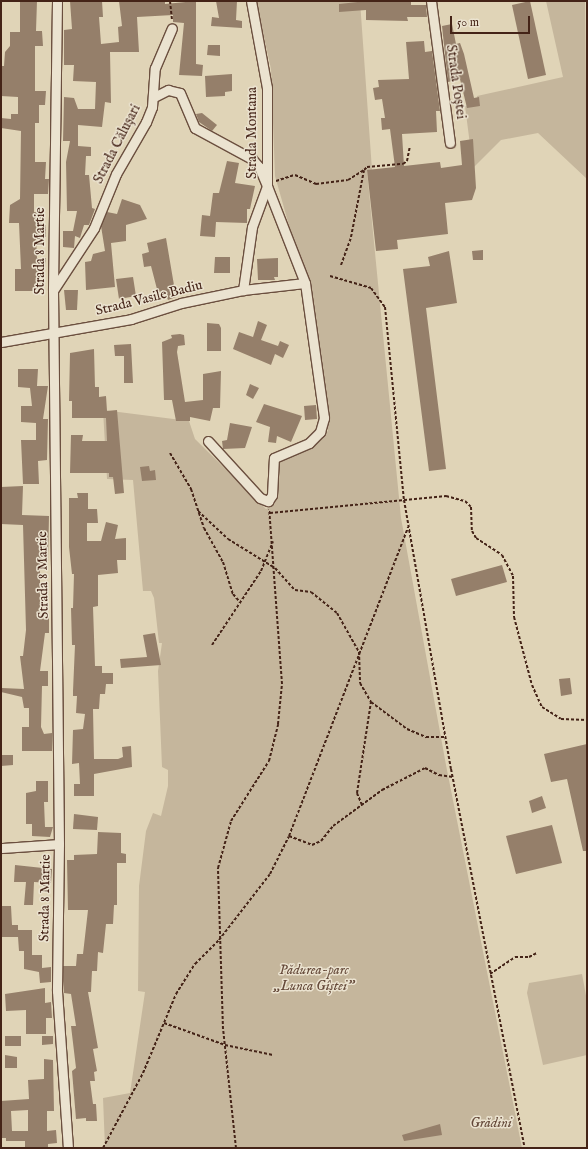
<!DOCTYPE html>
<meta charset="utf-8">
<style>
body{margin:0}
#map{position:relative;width:588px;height:1149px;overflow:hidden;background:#e0d4b7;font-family:"IM FELL English",serif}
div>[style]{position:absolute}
.green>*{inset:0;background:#c5b69c}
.building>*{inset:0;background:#957f6a}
.path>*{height:2px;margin-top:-1px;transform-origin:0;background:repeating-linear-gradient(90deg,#442317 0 3px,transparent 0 5px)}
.roads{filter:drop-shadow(1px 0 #6b4f3f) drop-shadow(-1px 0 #6b4f3f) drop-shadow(0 1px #6b4f3f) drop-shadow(0 -1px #6b4f3f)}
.street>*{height:9px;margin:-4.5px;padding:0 4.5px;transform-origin:4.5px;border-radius:4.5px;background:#ebe3d0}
span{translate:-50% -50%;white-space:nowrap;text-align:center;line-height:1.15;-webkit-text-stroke:3px #ebe3d0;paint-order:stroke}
.street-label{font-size:14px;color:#442317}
.park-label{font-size:14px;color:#644838;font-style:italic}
.frame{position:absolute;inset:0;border:2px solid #442317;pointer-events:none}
.scale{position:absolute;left:450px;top:16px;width:80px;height:18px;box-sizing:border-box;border:2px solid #442317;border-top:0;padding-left:5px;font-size:12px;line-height:14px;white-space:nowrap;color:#442317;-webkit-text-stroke:3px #ebe3d0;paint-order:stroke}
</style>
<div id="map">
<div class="green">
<i style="clip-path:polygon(256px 1px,360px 1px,372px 170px,367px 171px,401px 518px,446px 765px,522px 1148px,105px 1148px,103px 1098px,130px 1093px,145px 992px,138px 991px,139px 886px,146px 831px,153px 813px,161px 816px,168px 786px,168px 770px,162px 767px,158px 671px,162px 643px,159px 643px,154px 598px,151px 591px,143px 591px,133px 480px,107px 479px,103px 410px,189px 421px,195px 439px,266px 509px,275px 504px,275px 463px,301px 452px,328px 431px,307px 289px,275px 176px,271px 69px)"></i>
<i style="clip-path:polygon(546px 1px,585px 1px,587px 179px,538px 133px,501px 140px,473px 168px,465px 106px,478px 104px,477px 96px,563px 77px)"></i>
<i style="clip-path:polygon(582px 974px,587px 1001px,587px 1055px,543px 1065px,527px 993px,529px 983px)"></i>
</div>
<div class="building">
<i style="clip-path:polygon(20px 1px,37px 1px,36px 31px,42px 31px,43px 46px,35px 46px,35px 91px,46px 91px,45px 105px,39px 105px,39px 123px,35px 123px,35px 162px,46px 162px,45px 179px,49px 179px,48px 194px,34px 194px,34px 212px,42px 213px,41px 226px,46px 225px,46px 237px,36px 238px,37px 258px,46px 258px,45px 268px,39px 268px,39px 291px,15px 291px,15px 269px,21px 269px,19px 223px,9px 223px,10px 205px,20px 199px,21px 131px,1px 128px,1px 118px,11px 119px,11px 114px,18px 114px,18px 97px,1px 96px,1px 66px,4px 66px,5px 52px,10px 46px,10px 32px,20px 32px)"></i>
<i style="clip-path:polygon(70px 1px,102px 1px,103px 17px,99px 17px,101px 44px,119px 42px,118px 27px,122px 26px,119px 1px,165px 1px,165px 4px,196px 1px,196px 64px,203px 65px,202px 76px,179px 75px,184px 23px,173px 22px,173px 15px,137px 17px,139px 52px,110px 52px,111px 103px,105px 102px,102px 127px,78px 125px,78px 146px,91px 147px,91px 156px,86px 156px,85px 175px,89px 175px,92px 208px,95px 209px,89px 225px,84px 225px,80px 238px,75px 236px,74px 248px,63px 247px,63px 231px,73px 231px,77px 211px,67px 211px,66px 162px,70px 141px,63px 141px,64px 97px,74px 98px,78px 109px,95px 109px,96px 82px,73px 81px,74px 65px,64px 65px,64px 30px,72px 29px)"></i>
<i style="clip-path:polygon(216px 1px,237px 1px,236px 20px,242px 21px,242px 28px,211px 26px,212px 17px,219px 18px)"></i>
<i style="clip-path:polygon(367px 1px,411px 1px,411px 5px,426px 5px,427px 17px,407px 17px,408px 21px,366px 20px,366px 10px,339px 12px,339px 4px)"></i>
<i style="clip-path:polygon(530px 1px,546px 75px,528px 79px,512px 5px)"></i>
<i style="clip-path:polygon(452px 24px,456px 44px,460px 43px,464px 54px,474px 98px,479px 97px,480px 106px,467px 108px,460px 79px,448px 82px,442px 26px)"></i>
<i style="clip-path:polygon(424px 41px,425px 52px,432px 51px,440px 111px,436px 111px,437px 132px,402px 134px,404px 166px,440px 162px,441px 168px,462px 165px,460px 141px,473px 139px,476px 188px,472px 200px,445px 203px,448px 234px,397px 240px,398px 249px,376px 251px,367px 170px,395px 167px,390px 129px,382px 130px,381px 118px,385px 118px,382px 99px,375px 100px,373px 88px,379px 87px,378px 80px,409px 79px,406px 42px)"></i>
<i style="clip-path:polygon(208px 45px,220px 45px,220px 56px,207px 55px)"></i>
<i style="clip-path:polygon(232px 74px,232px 91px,225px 92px,225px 96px,206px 97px,205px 76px)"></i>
<i style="clip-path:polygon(202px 113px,217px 125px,212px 131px,199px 122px,196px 114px)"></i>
<i style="clip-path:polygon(227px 161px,239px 163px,235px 183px,255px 186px,250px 209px,247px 209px,247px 223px,216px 222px,215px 237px,200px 236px,202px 215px,210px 216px,213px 193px,219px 193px)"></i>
<i style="clip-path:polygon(122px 199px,140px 205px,147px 219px,126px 225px,126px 241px,111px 243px,115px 287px,86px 290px,85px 262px,91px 261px,93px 254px,105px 251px,101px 226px,107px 212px,117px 214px)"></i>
<i style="clip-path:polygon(166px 238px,176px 297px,168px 300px,164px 291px,158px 293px,151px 266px,144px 267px,142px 254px,149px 252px,147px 243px)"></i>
<i style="clip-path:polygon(483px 250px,483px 260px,473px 260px,472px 251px)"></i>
<i style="clip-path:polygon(449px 251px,457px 303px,426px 308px,446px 469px,429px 471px,403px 269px,430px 266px,428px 257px)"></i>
<i style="clip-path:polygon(215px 257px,230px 257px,230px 273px,214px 273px)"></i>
<i style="clip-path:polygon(278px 258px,278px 277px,274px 277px,275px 280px,258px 280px,257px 259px)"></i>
<i style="clip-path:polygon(133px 277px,136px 296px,119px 299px,116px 279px)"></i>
<i style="clip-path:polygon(64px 290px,78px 290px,77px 310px,66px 310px)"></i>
<i style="clip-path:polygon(258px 321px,267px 325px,261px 340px,278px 346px,280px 341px,289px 345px,283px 358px,275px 354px,271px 365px,233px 349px,239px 332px,253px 337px)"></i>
<i style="clip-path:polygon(207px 323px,219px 324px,221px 328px,221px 351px,207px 351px)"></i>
<i style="clip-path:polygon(180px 334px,184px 335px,185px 345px,178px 346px,177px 352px,185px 402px,203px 400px,203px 374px,221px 371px,220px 408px,213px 408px,210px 421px,190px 417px,190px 421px,176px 421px,172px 400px,164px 400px,162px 342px,172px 338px,171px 335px)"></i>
<i style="clip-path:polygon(131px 344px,133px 383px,124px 383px,124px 356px,115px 356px,114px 345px)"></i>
<i style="clip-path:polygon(94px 349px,95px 387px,99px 387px,99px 397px,106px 396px,107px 411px,117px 410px,124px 493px,115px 494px,113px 477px,109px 477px,109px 473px,70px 473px,71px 435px,83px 435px,82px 441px,107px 441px,106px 418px,72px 418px,72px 401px,69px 401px,70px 353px)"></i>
<i style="clip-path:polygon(18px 369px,38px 369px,37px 386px,48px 386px,43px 419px,48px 419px,47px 460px,38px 461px,39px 484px,23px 484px,21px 440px,36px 440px,36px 423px,21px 422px,21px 406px,32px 406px,30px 388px,18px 387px)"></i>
<i style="clip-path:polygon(250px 384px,259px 388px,253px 399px,246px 395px)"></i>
<i style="clip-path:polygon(264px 404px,302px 416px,291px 442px,277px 436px,276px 443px,268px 442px,270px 427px,256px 422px)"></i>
<i style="clip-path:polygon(316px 405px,317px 419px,305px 420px,304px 406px)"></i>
<i style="clip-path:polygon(230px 423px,252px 427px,245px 448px,223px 449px,222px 441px,227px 440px)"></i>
<i style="clip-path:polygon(149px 466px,150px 471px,155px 470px,156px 480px,142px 481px,140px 467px)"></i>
<i style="clip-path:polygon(23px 486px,22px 515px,49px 516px,48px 563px,40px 563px,40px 616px,49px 616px,49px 633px,45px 633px,40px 671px,48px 671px,48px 686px,42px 686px,41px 727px,44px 734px,52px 733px,52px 751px,22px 751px,22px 727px,29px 727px,29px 708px,24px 708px,22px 697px,1px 692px,2px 688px,24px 689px,20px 656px,23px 656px,26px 630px,23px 525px,1px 524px,1px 487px)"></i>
<i style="clip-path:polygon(77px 493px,88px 493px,88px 509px,97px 509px,98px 523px,87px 523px,87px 541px,101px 541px,106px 522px,118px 525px,115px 539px,126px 538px,126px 560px,117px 560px,118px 573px,98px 575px,98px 606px,93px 607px,95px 666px,102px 666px,102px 673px,113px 673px,113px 684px,106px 684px,105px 694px,100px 694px,99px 709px,93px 709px,94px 759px,118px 759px,123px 757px,122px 747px,131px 746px,132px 767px,94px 774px,94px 796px,74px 796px,74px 784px,80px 784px,79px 763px,72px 764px,73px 730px,83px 729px,85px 714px,76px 713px,77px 696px,73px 696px,73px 691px,75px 645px,72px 645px,71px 608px,73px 608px,74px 574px,72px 574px,69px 547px,69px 498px,78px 498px)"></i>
<i style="clip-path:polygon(502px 565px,507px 582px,456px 596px,451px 579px)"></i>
<i style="clip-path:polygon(155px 633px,161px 665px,121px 668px,120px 659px,147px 657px,143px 635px)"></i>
<i style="clip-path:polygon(570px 678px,572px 694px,561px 696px,559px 679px)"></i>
<i style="clip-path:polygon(587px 744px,587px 851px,583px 851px,567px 779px,551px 782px,544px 754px)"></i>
<i style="clip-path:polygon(1px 755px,13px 755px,13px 765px,1px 766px)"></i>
<i style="clip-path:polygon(36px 781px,48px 781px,48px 802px,44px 802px,45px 827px,53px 827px,50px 837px,32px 836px,32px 824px,26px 824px,26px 793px,36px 791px)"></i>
<i style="clip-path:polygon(542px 796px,546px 808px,532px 813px,529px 801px)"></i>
<i style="clip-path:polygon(74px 814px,98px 817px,97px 830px,73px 829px)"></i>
<i style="clip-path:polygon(552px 825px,562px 863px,516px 874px,506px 836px)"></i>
<i style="clip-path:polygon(98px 832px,121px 833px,121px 853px,126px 854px,126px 863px,117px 863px,117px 905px,114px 905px,113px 924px,106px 924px,103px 953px,98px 952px,97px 971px,92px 971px,91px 992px,88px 992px,98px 1048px,93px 1049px,97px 1071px,94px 1072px,95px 1081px,90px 1081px,93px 1104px,96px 1104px,97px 1121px,86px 1121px,86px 1118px,76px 1119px,72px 1071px,76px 1068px,71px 1026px,76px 1026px,71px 994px,64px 993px,63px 981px,63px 966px,76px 966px,77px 954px,83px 954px,88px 910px,68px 910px,67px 860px,74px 860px,74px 855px,97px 854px)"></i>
<i style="clip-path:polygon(15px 865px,52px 869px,51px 883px,34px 882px,33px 905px,24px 905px,26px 882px,14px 882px)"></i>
<i style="clip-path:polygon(1px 906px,11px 906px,12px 925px,18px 925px,18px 930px,32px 930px,32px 955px,42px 955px,42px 968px,51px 967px,51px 982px,40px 983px,39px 972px,24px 969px,24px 951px,19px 951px,18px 937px,1px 937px)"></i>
<i style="clip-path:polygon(45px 988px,45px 1003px,51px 1002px,52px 1018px,46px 1018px,46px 1034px,26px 1034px,26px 1010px,6px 1011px,5px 994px)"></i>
<i style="clip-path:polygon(5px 1036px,21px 1036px,21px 1046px,5px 1046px)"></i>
<i style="clip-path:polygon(42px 1036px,53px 1036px,53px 1044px,42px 1045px)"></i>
<i style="clip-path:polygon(5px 1055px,17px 1057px,17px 1068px,5px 1068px)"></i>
<i style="clip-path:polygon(evenodd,44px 1059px,53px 1060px,54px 1111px,47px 1111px,47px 1131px,56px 1130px,57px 1143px,48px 1144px,48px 1148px,25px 1148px,25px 1141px,6px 1141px,6px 1138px,1px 1138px,1px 1101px,29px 1099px,28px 1080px,44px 1079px,44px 1059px,28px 1110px,28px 1131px,12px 1131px,11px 1111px,28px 1110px)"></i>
<i style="clip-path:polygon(440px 1124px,442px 1135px,404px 1141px,402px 1135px)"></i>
</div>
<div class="path">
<i style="left:170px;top:1px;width:19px;rotate:84deg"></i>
<i style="left:276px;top:181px;width:20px;rotate:-18deg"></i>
<i style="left:295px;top:175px;width:23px;rotate:23deg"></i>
<i style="left:316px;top:184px;width:32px;rotate:-7deg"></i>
<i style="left:348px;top:180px;width:19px;rotate:-32deg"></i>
<i style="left:341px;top:265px;width:30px;rotate:-70deg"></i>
<i style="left:351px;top:237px;width:68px;rotate:-79deg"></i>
<i style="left:364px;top:170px;width:4px;rotate:-45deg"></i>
<i style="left:367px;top:167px;width:36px;rotate:-5deg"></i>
<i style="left:403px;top:164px;width:5px;rotate:-37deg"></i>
<i style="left:407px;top:161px;width:15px;rotate:-79deg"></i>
<i style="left:330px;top:276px;width:43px;rotate:16.3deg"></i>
<i style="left:371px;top:288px;width:24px;rotate:54deg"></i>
<i style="left:385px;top:307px;width:194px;rotate:84.4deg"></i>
<i style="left:404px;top:500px;width:273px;rotate:80.1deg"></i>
<i style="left:451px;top:769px;width:386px;rotate:79deg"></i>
<i style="left:170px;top:453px;width:42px;rotate:59.7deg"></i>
<i style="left:191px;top:489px;width:41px;rotate:71.6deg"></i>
<i style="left:204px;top:528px;width:39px;rotate:61deg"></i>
<i style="left:223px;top:562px;width:34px;rotate:73deg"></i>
<i style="left:233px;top:594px;width:11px;rotate:49deg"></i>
<i style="left:198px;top:511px;width:41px;rotate:43deg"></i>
<i style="left:228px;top:539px;width:55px;rotate:31.7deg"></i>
<i style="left:275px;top:568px;width:30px;rotate:48deg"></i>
<i style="left:295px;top:590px;width:16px;rotate:7deg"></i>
<i style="left:311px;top:592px;width:33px;rotate:39deg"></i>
<i style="left:337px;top:613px;width:45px;rotate:60.6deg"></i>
<i style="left:359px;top:652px;width:31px;rotate:88deg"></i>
<i style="left:360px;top:683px;width:22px;rotate:60deg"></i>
<i style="left:371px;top:702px;width:45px;rotate:36.9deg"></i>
<i style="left:407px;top:729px;width:21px;rotate:23deg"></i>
<i style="left:426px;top:737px;width:19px"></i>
<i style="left:270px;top:513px;width:177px;rotate:-5.5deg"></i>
<i style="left:446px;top:496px;width:20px;rotate:15deg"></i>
<i style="left:465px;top:501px;width:8px;rotate:45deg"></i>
<i style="left:471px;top:507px;width:24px;rotate:88deg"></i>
<i style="left:472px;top:531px;width:8px;rotate:60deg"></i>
<i style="left:476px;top:538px;width:31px;rotate:33deg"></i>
<i style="left:502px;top:555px;width:24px;rotate:62deg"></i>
<i style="left:513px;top:576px;width:41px;rotate:88.6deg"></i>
<i style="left:514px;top:617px;width:70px;rotate:75.2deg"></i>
<i style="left:532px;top:685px;width:24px;rotate:66deg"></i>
<i style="left:542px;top:707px;width:22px;rotate:32deg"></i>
<i style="left:561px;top:719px;width:26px;rotate:2deg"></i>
<i style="left:212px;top:645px;width:89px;rotate:-56.5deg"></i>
<i style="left:261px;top:571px;width:32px;rotate:-68deg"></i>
<i style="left:362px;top:805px;width:13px;rotate:-113deg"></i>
<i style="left:357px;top:793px;width:92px;rotate:-81.3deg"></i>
<i style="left:289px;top:836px;width:25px;rotate:21deg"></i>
<i style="left:312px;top:845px;width:10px;rotate:-24deg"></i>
<i style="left:321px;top:841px;width:19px;rotate:-51deg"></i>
<i style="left:333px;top:826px;width:61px;rotate:-36.3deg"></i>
<i style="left:382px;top:790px;width:48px;rotate:-27.1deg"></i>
<i style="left:425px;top:768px;width:16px;rotate:27deg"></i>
<i style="left:439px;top:775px;width:14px;rotate:8deg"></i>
<i style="left:490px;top:974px;width:30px;rotate:-34deg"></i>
<i style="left:515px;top:957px;width:14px"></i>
<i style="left:529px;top:957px;width:9px;rotate:-27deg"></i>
<i style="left:164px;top:1023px;width:65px;rotate:19.8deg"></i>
<i style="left:225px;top:1045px;width:49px;rotate:11.8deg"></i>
<i style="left:103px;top:1148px;width:85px;rotate:-61.9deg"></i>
<i style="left:143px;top:1073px;width:86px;rotate:-67.3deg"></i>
<i style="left:176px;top:994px;width:36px;rotate:-58deg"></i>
<i style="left:195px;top:964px;width:34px;rotate:-45deg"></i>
<i style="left:219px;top:940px;width:83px;rotate:-52.3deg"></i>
<i style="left:270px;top:874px;width:42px;rotate:-63.4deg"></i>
<i style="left:289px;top:836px;width:331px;rotate:-68.9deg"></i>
<i style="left:236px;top:1148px;width:120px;rotate:-96.2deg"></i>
<i style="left:223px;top:1029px;width:161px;rotate:-91.8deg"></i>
<i style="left:218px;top:868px;width:49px;rotate:-74.5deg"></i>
<i style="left:231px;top:821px;width:71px;rotate:-57.7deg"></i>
<i style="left:269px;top:761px;width:38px;rotate:-76deg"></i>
<i style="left:278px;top:724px;width:40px;rotate:-84.3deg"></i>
<i style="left:282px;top:684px;width:175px;rotate:-94.2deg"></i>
</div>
<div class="roads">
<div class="street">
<i style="left:57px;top:1px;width:289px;rotate:90.8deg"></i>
<i style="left:53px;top:290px;width:554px;rotate:89.38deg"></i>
<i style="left:59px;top:844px;width:147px;rotate:90.8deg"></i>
<i style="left:57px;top:991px;width:157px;rotate:86deg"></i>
<i style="left:431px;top:1px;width:143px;rotate:82.4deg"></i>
<i style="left:154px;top:97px;width:16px;rotate:-27deg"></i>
<i style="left:168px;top:90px;width:12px;rotate:14deg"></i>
<i style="left:180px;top:93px;width:38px;rotate:67deg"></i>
<i style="left:195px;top:128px;width:65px;rotate:28.5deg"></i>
<i style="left:252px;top:159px;width:11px;rotate:49deg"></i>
<i style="left:259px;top:167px;width:21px;rotate:67deg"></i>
<i style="left:267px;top:186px;width:44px;rotate:110.1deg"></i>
<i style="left:252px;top:227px;width:64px;rotate:98.1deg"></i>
<i style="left:54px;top:289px;width:73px;rotate:-56.7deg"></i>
<i style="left:94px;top:228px;width:58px;rotate:-67.8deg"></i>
<i style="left:116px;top:174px;width:60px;rotate:-60deg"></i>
<i style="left:146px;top:122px;width:16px;rotate:-68deg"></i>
<i style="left:152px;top:107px;width:39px;rotate:-86deg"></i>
<i style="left:155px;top:68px;width:43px;rotate:-67deg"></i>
<i style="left:1px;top:342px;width:132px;rotate:-10deg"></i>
<i style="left:131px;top:319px;width:52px;rotate:-17.7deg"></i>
<i style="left:181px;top:303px;width:63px;rotate:-11.8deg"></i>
<i style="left:243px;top:290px;width:62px;rotate:-6.4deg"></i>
<i style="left:208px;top:441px;width:77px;rotate:47.6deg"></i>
<i style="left:260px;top:498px;width:9px;rotate:21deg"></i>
<i style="left:268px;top:501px;width:7px;rotate:-56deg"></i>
<i style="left:272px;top:495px;width:37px;rotate:-87deg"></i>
<i style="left:274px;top:458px;width:38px;rotate:-23deg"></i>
<i style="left:309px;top:443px;width:16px;rotate:-45deg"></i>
<i style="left:320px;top:432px;width:15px;rotate:-74deg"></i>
<i style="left:324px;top:418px;width:136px;rotate:-98deg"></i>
<i style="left:305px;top:283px;width:104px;rotate:-111.4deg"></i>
<i style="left:267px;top:186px;width:98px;rotate:-90deg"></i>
<i style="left:267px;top:88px;width:88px;rotate:-100.4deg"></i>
<i style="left:1px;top:848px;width:58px;rotate:-3.9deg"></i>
</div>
</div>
<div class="street-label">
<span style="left:456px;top:82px;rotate:82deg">Strada Poștei</span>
<span style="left:252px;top:133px;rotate:-90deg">Strada Montana</span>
<span style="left:117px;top:144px;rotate:-63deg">Strada Călușari</span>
<span style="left:40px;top:251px;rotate:-90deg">Strada 8 Martie</span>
<span style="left:149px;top:298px;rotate:-14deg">Strada Vasile Badiu</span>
<span style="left:43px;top:575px;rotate:-91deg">Strada 8 Martie</span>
<span style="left:45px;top:898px;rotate:-89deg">Strada 8 Martie</span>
</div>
<div class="park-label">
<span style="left:314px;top:978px">Pădurea-parc<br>„Lunca Gîștei”</span>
<span style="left:491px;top:1123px">Grădini</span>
</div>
<div class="frame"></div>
<div class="scale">50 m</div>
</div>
